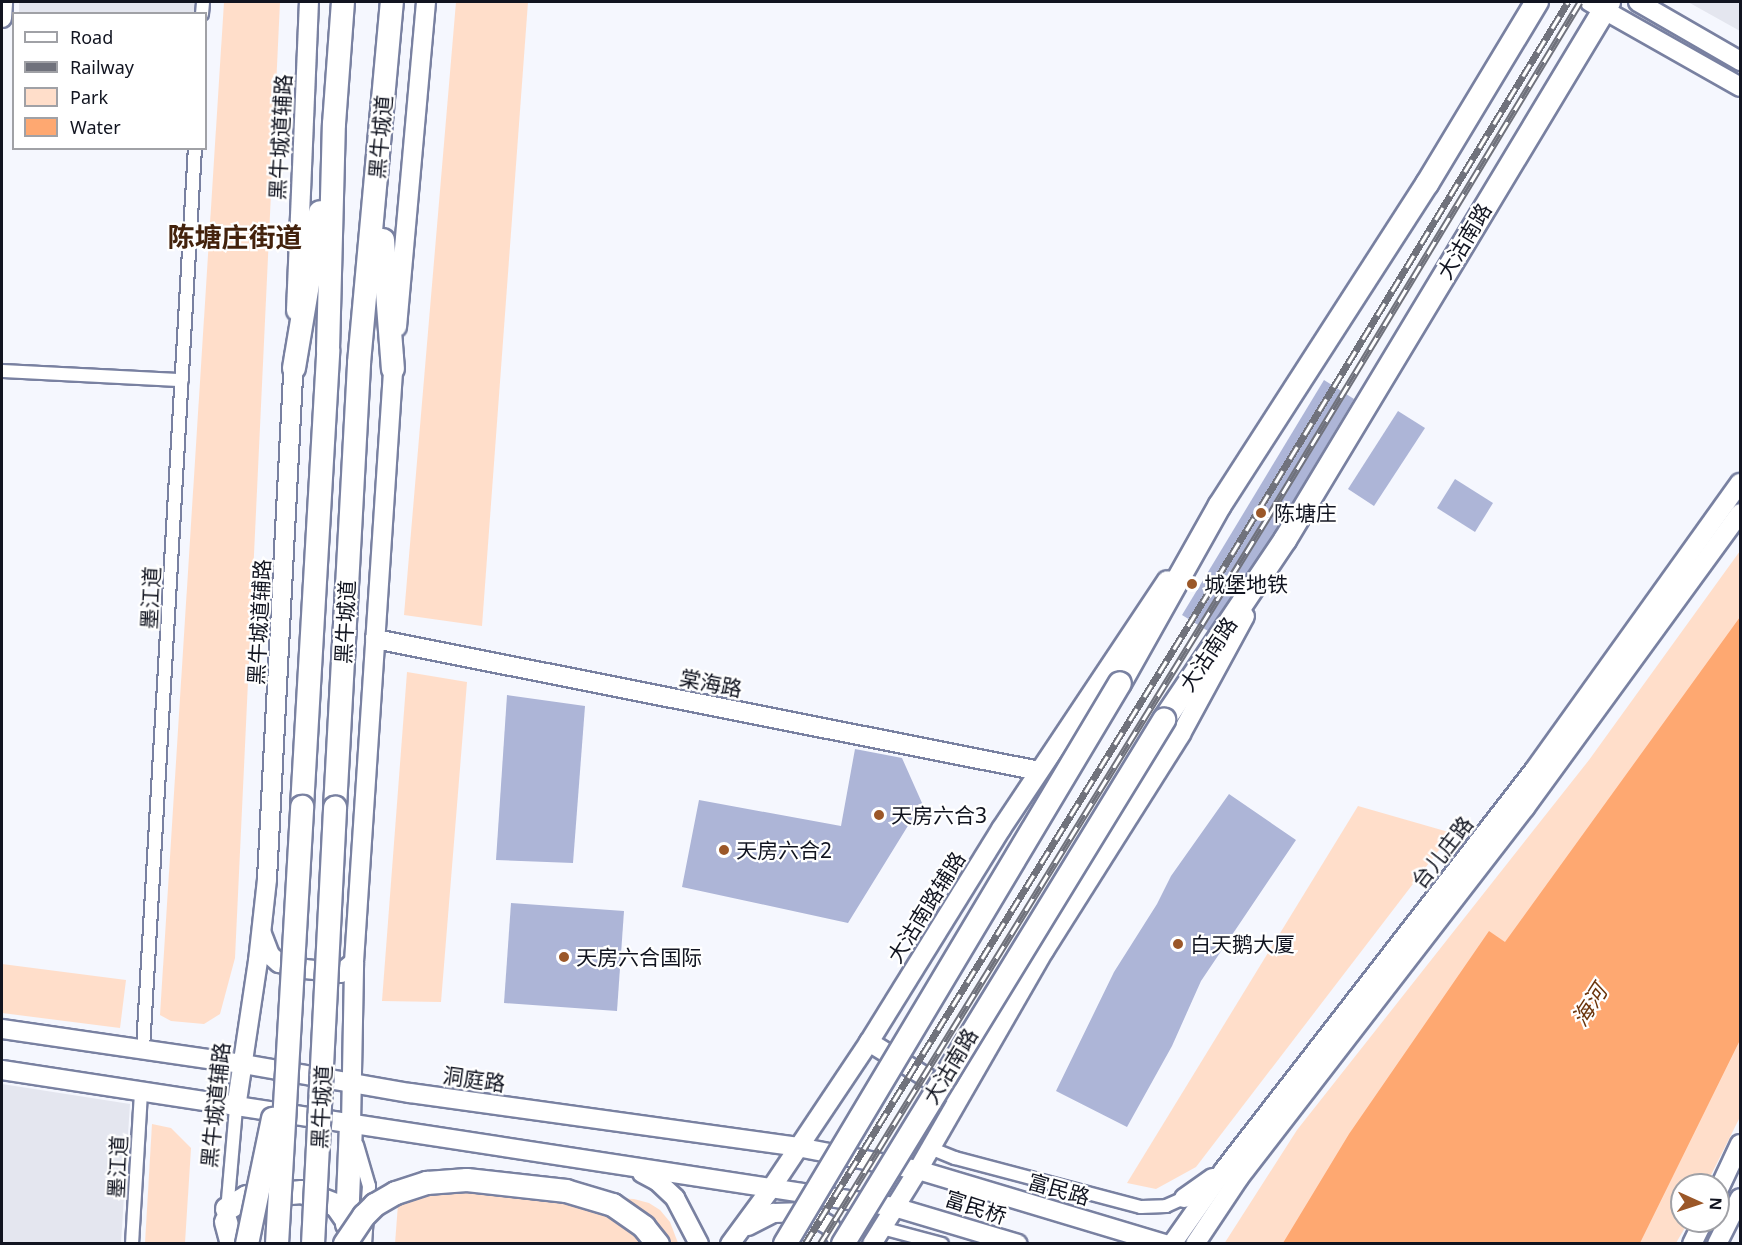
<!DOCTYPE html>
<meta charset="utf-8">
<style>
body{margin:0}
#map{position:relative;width:1742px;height:1245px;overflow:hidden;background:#f5f7fe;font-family:"Noto Sans","Noto Sans SC",sans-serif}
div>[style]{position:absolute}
.built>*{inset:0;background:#e4e6ef}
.green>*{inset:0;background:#ffdeca}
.water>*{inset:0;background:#fea871}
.building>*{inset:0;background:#adb5d7}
.roads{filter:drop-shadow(2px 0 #7981a1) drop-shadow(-2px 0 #7981a1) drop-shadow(0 2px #7981a1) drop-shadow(0 -2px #7981a1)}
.street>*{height:12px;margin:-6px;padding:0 6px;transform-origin:6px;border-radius:6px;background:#fff}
.secondary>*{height:18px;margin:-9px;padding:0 9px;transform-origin:9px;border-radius:9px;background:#fff}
.highway>*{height:22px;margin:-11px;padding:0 11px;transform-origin:11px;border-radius:11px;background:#fff}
.rail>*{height:7px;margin-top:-3.5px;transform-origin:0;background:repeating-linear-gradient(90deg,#fff 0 14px,#70727c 0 28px);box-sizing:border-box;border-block:2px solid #70727c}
.bridges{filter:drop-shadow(2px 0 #7981a1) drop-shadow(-2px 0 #7981a1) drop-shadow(0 2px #7981a1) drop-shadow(0 -2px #7981a1)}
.highway-bridge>*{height:22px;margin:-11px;padding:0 11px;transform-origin:11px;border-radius:11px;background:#fff}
.dots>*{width:16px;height:16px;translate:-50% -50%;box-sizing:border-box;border:3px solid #fff;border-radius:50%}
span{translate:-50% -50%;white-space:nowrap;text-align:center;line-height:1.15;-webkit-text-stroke:4.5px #fff;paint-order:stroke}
.street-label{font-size:21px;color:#111420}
.poi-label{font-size:21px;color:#111420}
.left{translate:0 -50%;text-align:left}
.water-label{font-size:22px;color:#6b350c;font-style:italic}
.district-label{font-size:27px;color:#43220c;font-weight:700}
.frame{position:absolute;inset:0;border:3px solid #111420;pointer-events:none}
.legend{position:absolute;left:12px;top:12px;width:195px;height:138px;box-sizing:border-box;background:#fff;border:2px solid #a0a1a6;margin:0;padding:8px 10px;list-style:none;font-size:18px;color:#111420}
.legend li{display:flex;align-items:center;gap:12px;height:30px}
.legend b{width:30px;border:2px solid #a0a1a6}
.north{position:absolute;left:1670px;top:1173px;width:60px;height:60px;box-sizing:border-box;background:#fff;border:2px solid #a0a1a6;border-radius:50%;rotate:93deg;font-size:16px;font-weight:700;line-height:24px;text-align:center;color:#111420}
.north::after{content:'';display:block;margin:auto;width:21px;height:27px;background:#9b5728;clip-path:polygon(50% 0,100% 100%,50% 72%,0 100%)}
</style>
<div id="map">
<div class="built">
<i style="clip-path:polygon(19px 2px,195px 2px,194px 13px,19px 13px)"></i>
<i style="clip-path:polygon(1688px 2px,1740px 2px,1740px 31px)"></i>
<i style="clip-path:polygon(2px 1084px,130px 1104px,121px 1243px,2px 1243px)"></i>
</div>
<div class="green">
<i style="clip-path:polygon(224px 2px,280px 2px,235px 958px,220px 1014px,204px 1024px,171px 1021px,160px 1015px)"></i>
<i style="clip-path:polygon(456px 2px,528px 2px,482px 626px,404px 615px)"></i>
<i style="clip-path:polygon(1740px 551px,1740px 1117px,1706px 1185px,1682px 1185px,1682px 1221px,1689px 1221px,1676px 1243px,1224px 1244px,1297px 1130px,1589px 760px)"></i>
<i style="clip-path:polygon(407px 672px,467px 682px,441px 1002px,382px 1001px)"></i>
<i style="clip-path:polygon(1358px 806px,1452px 833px,1196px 1167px,1156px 1189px,1127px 1183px)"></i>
<i style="clip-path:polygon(2px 964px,126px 980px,120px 1028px,2px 1013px)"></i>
<i style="clip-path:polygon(152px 1124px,171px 1128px,191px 1148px,185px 1243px,145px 1243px)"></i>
<i style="clip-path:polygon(455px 1189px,634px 1199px,649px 1203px,660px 1210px,670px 1222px,678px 1243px,395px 1244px,398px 1204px,406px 1197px)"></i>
</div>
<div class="water">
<i style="clip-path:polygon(1740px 617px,1740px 1040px,1640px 1243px,1283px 1243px,1349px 1134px,1489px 931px,1505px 942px)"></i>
</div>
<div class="building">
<i style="clip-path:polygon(1324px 380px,1354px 399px,1274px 533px,1208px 631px,1182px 615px)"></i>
<i style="clip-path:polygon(1398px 411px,1425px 428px,1374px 506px,1348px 489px)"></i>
<i style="clip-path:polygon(1455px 479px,1493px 503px,1475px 532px,1437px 508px)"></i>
<i style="clip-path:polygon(507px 695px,585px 706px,573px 863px,496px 860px)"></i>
<i style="clip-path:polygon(855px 749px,902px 758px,922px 803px,848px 923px,682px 887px,699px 800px,841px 826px)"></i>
<i style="clip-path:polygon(1229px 794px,1296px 840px,1201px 981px,1172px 1046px,1127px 1127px,1056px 1091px,1114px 972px,1157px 904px,1171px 876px)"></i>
<i style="clip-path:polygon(511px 903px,624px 911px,617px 1011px,504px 1003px)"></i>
</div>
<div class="roads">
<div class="street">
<i style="left:202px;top:14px;width:12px;rotate:-85deg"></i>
<i style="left:2px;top:371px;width:180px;rotate:2.9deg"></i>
<i style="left:143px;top:1049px;width:902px;rotate:-86.7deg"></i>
<i style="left:357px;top:1145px;width:43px;rotate:73.7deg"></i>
<i style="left:369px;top:1186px;width:58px;rotate:93.9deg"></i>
<i style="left:930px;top:1148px;width:27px;rotate:22deg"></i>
<i style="left:955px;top:1158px;width:192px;rotate:14.8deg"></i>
<i style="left:1141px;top:1207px;width:25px;rotate:-2deg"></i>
<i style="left:1166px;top:1206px;width:20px;rotate:-24deg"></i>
<i style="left:227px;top:1211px;width:103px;rotate:-85deg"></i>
<i style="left:882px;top:1228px;width:62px;rotate:14.9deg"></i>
<i style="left:132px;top:1244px;width:152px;rotate:-86.6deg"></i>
</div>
<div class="secondary">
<i style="left:1590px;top:2px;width:172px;rotate:29.5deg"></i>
<i style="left:1638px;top:2px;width:118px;rotate:30deg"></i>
<i style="left:2px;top:18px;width:16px;rotate:-86deg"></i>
<i style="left:296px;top:311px;width:309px;rotate:-87.6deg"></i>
<i style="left:397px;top:327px;width:326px;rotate:-84.9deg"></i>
<i style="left:375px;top:639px;width:677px;rotate:11.24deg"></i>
<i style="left:262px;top:934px;width:22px;rotate:69deg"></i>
<i style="left:270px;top:955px;width:12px;rotate:42deg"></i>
<i style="left:279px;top:963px;width:27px;rotate:13deg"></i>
<i style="left:305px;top:969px;width:36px;rotate:6deg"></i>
<i style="left:341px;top:973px;width:17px;rotate:-40deg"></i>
<i style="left:2px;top:1029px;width:244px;rotate:8.3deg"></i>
<i style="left:243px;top:1064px;width:169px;rotate:9.9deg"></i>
<i style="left:410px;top:1093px;width:392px;rotate:7.9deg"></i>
<i style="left:798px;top:1147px;width:122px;rotate:10.9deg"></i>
<i style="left:918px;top:1170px;width:258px;rotate:16.7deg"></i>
<i style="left:869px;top:1042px;width:97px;rotate:31.6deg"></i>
<i style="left:2px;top:1070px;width:902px;rotate:8.73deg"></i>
<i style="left:894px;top:1207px;width:129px;rotate:16.6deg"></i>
<i style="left:236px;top:1108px;width:149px;rotate:-81.5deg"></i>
<i style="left:258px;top:961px;width:82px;rotate:-83.7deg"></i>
<i style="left:267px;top:879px;width:523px;rotate:-87.04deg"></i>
<i style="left:351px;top:1125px;width:163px;rotate:-88.9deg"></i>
<i style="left:354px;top:962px;width:606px;rotate:-86.22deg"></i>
<i style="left:642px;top:1173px;width:17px;rotate:28deg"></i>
<i style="left:657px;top:1181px;width:25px;rotate:43deg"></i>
<i style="left:675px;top:1198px;width:52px;rotate:62.4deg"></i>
<i style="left:1718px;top:1191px;width:52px;rotate:-64.9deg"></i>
<i style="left:1184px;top:1198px;width:35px;rotate:-35deg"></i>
<i style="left:748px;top:1226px;width:29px;rotate:-27deg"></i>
<i style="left:774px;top:1213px;width:24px;rotate:-2deg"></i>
<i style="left:798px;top:1212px;width:18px;rotate:16deg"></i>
<i style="left:815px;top:1217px;width:17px;rotate:31deg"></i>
<i style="left:830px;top:1226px;width:21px;rotate:61deg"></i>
<i style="left:730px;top:1244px;width:71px;rotate:-53.6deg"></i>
<i style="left:772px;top:1187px;width:174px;rotate:-56.2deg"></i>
<i style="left:869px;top:1042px;width:251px;rotate:-58.2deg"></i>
<i style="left:1001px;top:829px;width:299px;rotate:-56.3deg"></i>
<i style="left:872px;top:1244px;width:87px;rotate:-58.1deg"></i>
<i style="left:918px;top:1170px;width:253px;rotate:-60.1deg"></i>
<i style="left:1044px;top:951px;width:257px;rotate:-57.7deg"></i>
<i style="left:1181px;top:734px;width:134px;rotate:-61.5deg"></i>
<i style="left:1172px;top:1244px;width:90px;rotate:-54.9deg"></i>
<i style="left:1224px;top:1170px;width:507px;rotate:-52.2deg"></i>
<i style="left:1535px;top:769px;width:352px;rotate:-54.4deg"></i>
<i style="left:1195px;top:1244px;width:79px;rotate:-56.3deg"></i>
<i style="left:1239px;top:1178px;width:468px;rotate:-52.3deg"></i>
<i style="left:1525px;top:808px;width:365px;rotate:-53.9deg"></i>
<i style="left:1692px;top:1244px;width:25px;rotate:-64deg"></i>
<i style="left:1717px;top:1244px;width:51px;rotate:-63.4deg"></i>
</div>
<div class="highway">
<i style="left:383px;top:240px;width:129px;rotate:85.6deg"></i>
<i style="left:294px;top:368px;width:158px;rotate:-80.5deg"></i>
<i style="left:1120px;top:683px;width:204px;rotate:-60.7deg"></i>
<i style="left:1220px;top:505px;width:382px;rotate:-57.2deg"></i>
<i style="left:1427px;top:184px;width:213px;rotate:-58.9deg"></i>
<i style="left:1164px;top:720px;width:217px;rotate:-56.1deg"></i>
<i style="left:1285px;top:540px;width:628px;rotate:-58.94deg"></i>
<i style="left:302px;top:807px;width:458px;rotate:-86.7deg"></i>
<i style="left:328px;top:350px;width:226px;rotate:-88.5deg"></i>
<i style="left:334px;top:124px;width:122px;rotate:-85.8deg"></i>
<i style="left:335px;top:808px;width:446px;rotate:-86.9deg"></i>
<i style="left:359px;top:363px;width:363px;rotate:-84.8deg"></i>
<i style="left:227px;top:1209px;width:23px;rotate:-31deg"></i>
<i style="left:247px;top:1197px;width:55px;rotate:-5.2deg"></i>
<i style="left:302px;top:1192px;width:36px;rotate:21deg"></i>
<i style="left:336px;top:1205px;width:19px;rotate:55deg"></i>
<i style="left:226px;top:1222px;width:23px;rotate:75deg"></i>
<i style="left:347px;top:1224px;width:99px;rotate:-87.7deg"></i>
</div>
</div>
<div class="rail">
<i style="left:805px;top:1244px;width:727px;rotate:-58.21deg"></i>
<i style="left:1188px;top:626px;width:731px;rotate:-58.66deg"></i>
<i style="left:820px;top:1244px;width:854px;rotate:-58.36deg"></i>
<i style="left:1268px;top:517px;width:602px;rotate:-58.79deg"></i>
</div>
<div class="bridges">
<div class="highway-bridge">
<i style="left:247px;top:1244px;width:128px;rotate:-78.3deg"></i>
<i style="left:277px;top:1244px;width:438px;rotate:-86.7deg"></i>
<i style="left:313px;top:1244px;width:437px;rotate:-87.1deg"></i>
<i style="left:345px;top:1244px;width:34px;rotate:-56deg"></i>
<i style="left:364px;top:1216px;width:16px;rotate:-45deg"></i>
<i style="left:375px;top:1205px;width:24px;rotate:-30deg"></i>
<i style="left:396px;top:1193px;width:33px;rotate:-18deg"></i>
<i style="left:427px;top:1183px;width:40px;rotate:-4.3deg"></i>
<i style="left:467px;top:1180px;width:100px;rotate:6.3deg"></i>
<i style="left:566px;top:1191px;width:49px;rotate:16.6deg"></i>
<i style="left:613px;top:1205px;width:38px;rotate:35deg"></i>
<i style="left:644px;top:1227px;width:22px;rotate:51deg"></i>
<i style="left:785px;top:1244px;width:653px;rotate:-59.16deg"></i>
<i style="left:843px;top:1244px;width:615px;rotate:-58.51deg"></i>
</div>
</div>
<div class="dots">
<i style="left:1261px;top:513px;background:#9b5728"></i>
<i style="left:1192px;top:584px;background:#9b5728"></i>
<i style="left:879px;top:815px;background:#9b5728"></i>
<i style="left:724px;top:850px;background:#9b5728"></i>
<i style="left:1178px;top:944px;background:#9b5728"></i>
<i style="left:564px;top:957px;background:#9b5728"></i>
</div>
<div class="street-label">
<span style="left:280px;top:137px;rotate:-87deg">黑牛城道辅路</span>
<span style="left:380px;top:137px;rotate:-85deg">黑牛城道</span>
<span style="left:1464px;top:241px;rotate:-59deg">大沽南路</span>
<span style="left:150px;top:598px;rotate:-87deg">墨江道</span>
<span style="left:259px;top:622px;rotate:-87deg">黑牛城道辅路</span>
<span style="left:345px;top:622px;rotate:-87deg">黑牛城道</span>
<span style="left:1208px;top:654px;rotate:-56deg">大沽南路</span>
<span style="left:711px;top:683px;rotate:11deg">棠海路</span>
<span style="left:1442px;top:852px;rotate:-52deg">台儿庄路</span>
<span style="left:926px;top:907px;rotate:-58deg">大沽南路辅路</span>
<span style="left:950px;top:1066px;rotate:-59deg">大沽南路</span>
<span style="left:474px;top:1079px;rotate:8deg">洞庭路</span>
<span style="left:215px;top:1105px;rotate:-84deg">黑牛城道辅路</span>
<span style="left:321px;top:1107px;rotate:-87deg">黑牛城道</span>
<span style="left:117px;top:1167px;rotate:-87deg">墨江道</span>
<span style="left:1059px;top:1189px;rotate:16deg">富民路</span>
<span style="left:976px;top:1207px;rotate:18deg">富民桥</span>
</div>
<div class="poi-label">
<span class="left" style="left:1274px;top:513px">陈塘庄</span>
<span class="left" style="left:1204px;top:584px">城堡地铁</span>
<span class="left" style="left:891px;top:815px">天房六合3</span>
<span class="left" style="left:736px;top:850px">天房六合2</span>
<span class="left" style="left:1190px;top:944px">白天鹅大厦</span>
<span class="left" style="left:576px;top:957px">天房六合国际</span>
</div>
<div class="water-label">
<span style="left:1589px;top:1005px;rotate:-57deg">海河</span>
</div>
<div class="district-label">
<span style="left:235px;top:237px">陈塘庄街道</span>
</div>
<div class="frame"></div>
<ul class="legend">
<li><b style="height:8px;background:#fff"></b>Road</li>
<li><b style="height:8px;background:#70727c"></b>Railway</li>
<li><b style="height:16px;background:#ffdeca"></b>Park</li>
<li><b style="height:16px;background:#fea871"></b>Water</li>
</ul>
<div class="north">N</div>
</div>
